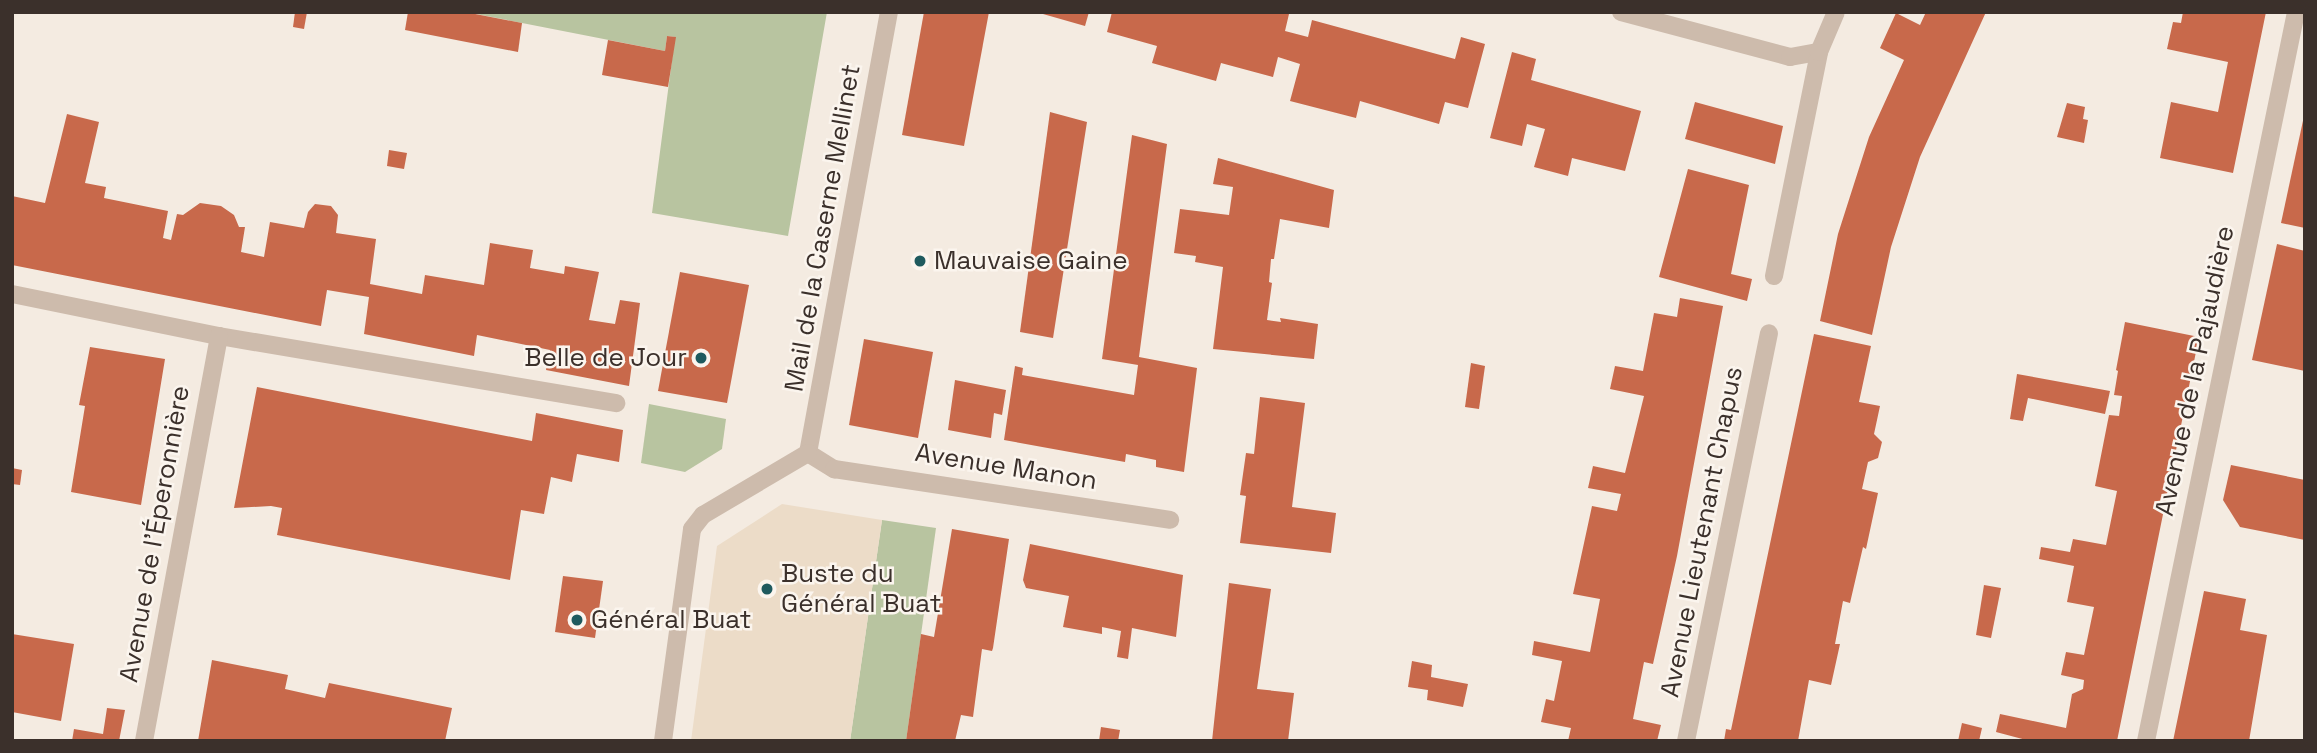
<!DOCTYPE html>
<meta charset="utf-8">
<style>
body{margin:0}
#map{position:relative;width:2317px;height:753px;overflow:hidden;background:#f4ebe1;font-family:"Space Grotesk",sans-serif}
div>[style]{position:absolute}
.green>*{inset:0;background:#b8c4a0}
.plaza>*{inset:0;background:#ecdcc8}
.building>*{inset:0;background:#c8694b}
.minor>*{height:18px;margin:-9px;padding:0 9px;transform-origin:9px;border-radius:9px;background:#cdbbac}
.dots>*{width:19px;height:19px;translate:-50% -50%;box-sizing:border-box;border:4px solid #fbf5ee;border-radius:50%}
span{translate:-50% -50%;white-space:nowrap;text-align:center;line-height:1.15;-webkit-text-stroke:5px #fbf5ee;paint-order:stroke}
.street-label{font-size:26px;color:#3b302b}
.poi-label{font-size:26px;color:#3b302b}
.left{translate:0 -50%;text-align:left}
.right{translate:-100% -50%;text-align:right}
.frame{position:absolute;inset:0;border:14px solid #3b302b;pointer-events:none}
</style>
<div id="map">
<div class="green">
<i style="clip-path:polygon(466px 12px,827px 12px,788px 236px,652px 213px,675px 37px,667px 36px,665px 51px)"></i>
<i style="clip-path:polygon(649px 404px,726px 419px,722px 449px,685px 472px,641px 463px)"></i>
<i style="clip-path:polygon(882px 520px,936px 528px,906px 741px,850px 741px)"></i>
</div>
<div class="plaza">
<i style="clip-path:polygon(782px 504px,882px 520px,850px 741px,691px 741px,717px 546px)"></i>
</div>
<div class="building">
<i style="clip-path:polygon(295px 12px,307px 12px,304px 29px,293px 27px)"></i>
<i style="clip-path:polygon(408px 12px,465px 12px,522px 23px,518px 52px,405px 30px)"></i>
<i style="clip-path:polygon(924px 12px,989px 12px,964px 146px,902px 135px)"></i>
<i style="clip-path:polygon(1036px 12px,1089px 12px,1085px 26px)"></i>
<i style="clip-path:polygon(1112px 12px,1282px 12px,1289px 14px,1285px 31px,1308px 37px,1312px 20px,1455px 59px,1461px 37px,1485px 44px,1468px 108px,1445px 102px,1439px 124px,1360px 101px,1356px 118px,1290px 101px,1300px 64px,1278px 57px,1273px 77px,1221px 63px,1216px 81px,1152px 63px,1157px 46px,1107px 32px)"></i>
<i style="clip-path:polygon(1926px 12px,1986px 12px,1920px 157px,1891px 247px,1872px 335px,1820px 321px,1838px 234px,1869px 137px,1904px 60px,1880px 48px,1896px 13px,1920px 25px)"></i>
<i style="clip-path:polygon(2183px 12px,2266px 12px,2233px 173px,2160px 158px,2171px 102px,2218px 112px,2228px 62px,2167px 49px,2173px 22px,2181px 23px)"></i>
<i style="clip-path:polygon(667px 36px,676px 37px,668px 87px,602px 75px,608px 40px,665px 51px)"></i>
<i style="clip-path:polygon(1512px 52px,1536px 59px,1531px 80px,1641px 111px,1625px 171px,1572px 158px,1568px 176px,1534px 167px,1545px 129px,1527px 124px,1522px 146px,1490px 138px)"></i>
<i style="clip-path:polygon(1695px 102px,1783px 126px,1775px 164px,1685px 139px)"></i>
<i style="clip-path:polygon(2067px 103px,2085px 107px,2083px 119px,2088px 120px,2084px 143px,2057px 137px)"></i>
<i style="clip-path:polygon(1050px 112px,1087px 122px,1053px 338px,1020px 332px)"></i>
<i style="clip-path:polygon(67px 114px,99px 122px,85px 183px,106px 187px,104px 198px,168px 211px,163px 238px,171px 240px,177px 214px,183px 215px,200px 203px,221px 206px,234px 215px,239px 227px,245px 227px,241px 252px,264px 257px,270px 222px,304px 228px,308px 212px,315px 204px,331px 206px,338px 215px,336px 233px,376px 239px,370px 284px,422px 294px,425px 275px,484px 285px,490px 243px,533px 250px,530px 268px,564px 274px,565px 266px,599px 272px,589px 320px,615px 324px,620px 300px,640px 303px,629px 386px,546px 370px,550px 350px,477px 335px,474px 356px,364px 334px,369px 297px,327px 290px,321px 326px,12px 265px,12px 196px,45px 203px)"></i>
<i style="clip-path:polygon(2304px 116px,2305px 116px,2305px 228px,2281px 223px)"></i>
<i style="clip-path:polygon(1132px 135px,1167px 144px,1139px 357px,1197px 368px,1184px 472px,1156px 467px,1156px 460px,1126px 454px,1125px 462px,1004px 440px,1015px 366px,1023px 368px,1022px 375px,1134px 395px,1138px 365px,1102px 359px)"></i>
<i style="clip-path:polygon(389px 150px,407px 153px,404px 169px,387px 166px)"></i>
<i style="clip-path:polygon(1218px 158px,1334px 190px,1329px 228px,1280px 219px,1274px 259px,1271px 259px,1269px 282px,1272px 283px,1267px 320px,1281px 322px,1280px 318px,1318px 324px,1314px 359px,1213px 349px,1223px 267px,1195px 262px,1196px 256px,1174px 253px,1180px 209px,1229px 215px,1233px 187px,1213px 184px)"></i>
<i style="clip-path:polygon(1688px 169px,1749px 185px,1731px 274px,1752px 279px,1747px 301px,1659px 277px)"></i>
<i style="clip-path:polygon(2277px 244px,2305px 251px,2305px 371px,2252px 360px)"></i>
<i style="clip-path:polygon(680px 272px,749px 285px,727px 403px,658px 391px)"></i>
<i style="clip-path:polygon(1680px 298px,1723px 306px,1677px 556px,1653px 664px,1644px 662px,1633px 719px,1661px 725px,1657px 741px,1568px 741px,1571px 728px,1541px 722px,1546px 699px,1554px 701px,1562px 661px,1532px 655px,1534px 641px,1590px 652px,1600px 599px,1573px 594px,1592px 506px,1617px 511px,1621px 494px,1588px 488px,1593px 466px,1625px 473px,1644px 396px,1610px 389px,1615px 366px,1643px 371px,1654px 313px,1677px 317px)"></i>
<i style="clip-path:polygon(2125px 322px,2199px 337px,2117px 741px,2030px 741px,1996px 732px,2000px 714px,2066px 728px,2072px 694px,2083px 689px,2084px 680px,2061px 675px,2066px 652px,2084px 655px,2094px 607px,2067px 602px,2074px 566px,2039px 559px,2041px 547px,2070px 552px,2073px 539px,2106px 545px,2117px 491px,2095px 486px,2109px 415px,2119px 416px,2122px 396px,2114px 395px,2118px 371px,2116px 370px)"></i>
<i style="clip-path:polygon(1814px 334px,1871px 346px,1859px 402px,1880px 406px,1874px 434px,1882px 442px,1878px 458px,1868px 462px,1862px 489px,1878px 493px,1866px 549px,1863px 547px,1850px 603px,1843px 601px,1835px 644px,1840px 644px,1831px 685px,1809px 680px,1798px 741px,1724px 741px,1726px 729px,1731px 730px)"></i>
<i style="clip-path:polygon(864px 339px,933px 352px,918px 438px,849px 425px)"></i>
<i style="clip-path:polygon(90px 347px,165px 359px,141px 505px,71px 492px,85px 406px,79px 405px)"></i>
<i style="clip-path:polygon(1471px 363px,1485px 366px,1479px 409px,1465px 407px)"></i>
<i style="clip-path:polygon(2017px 374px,2110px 391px,2105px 414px,2028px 398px,2023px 421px,2010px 419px)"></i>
<i style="clip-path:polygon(955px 380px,1006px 390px,1002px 415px,994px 413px,991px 438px,948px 430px)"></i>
<i style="clip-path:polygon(257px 387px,532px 441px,536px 413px,623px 430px,619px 462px,577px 454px,572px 482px,551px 477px,544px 514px,521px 510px,510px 580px,277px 535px,282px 508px,271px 506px,234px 508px)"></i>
<i style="clip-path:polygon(1260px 397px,1305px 403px,1292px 507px,1336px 513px,1331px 553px,1240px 543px,1246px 496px,1240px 495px,1246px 453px,1254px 454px)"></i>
<i style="clip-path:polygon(2231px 465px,2305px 480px,2305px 540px,2240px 527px,2223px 500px)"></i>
<i style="clip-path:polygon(12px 468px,22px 470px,20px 485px,12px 484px)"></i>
<i style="clip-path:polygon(952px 529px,1009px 539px,993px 648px,992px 651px,982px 649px,973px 717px,961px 715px,955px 741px,906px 741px,921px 634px,934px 637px)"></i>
<i style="clip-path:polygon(1030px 544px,1183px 575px,1176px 637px,1132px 628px,1128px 659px,1117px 657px,1121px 631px,1102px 627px,1102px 634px,1063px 627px,1069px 596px,1026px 588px,1023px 580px)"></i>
<i style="clip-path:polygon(563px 576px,603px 581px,595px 638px,555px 632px)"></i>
<i style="clip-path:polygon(1229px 583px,1271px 589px,1257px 689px,1294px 693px,1288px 741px,1212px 741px)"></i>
<i style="clip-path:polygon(1984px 585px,2001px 588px,1991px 638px,1976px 635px)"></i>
<i style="clip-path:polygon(2204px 591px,2246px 599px,2240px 630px,2267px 635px,2249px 741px,2173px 741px)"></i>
<i style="clip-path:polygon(12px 634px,74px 644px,61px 721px,12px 712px)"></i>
<i style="clip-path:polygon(212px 660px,288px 675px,285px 689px,325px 698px,329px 683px,452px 708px,445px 741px,198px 741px)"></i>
<i style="clip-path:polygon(1412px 661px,1432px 665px,1431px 677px,1468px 684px,1463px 707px,1427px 700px,1428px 690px,1408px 687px)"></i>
<i style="clip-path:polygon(107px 708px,125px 710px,119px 741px,72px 741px,74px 729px,103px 734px)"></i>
<i style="clip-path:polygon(1962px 723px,1982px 728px,1979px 741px,1958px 741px)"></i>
<i style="clip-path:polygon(1101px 727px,1120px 730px,1118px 741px,1099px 741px)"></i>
</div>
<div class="minor">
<i style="left:1621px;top:12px;width:175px;rotate:14.9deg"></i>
<i style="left:1790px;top:57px;width:29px;rotate:-10deg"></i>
<i style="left:1774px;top:276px;width:228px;rotate:-78.6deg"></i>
<i style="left:1819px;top:52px;width:43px;rotate:-67deg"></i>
<i style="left:12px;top:294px;width:211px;rotate:11.5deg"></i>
<i style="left:219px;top:336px;width:403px;rotate:9.6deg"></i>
<i style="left:808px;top:453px;width:448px;rotate:-79.6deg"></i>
<i style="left:808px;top:453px;width:31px;rotate:32deg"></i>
<i style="left:834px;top:469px;width:340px;rotate:8.6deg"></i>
<i style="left:144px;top:741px;width:412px;rotate:-79.5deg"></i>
<i style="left:663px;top:741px;width:214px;rotate:-82.2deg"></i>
<i style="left:692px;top:529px;width:18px;rotate:-52deg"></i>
<i style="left:703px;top:515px;width:122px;rotate:-30.6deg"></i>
<i style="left:1686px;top:741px;width:416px;rotate:-78.5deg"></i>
<i style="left:2146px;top:741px;width:744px;rotate:-78.37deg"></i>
</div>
<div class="dots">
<i style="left:920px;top:261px;background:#1f5a5e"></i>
<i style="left:701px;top:358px;background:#1f5a5e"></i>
<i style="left:767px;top:589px;background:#1f5a5e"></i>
<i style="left:577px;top:620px;background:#1f5a5e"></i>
</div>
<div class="street-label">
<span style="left:823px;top:228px;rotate:-80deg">Mail de la Caserne Mellinet</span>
<span style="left:2195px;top:371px;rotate:-78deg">Avenue de la Pajaudière</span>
<span style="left:1006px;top:467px;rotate:9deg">Avenue Manon</span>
<span style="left:1702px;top:532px;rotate:-79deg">Avenue Lieutenant Chapus</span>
<span style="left:155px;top:534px;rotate:-80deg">Avenue de l'Éperonnière</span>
</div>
<div class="poi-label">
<span class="left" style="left:934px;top:261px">Mauvaise Gaine</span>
<span class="right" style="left:687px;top:358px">Belle de Jour</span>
<span class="left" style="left:781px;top:589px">Buste du<br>Général Buat</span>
<span class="left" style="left:591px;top:620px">Général Buat</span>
</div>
<div class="frame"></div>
</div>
